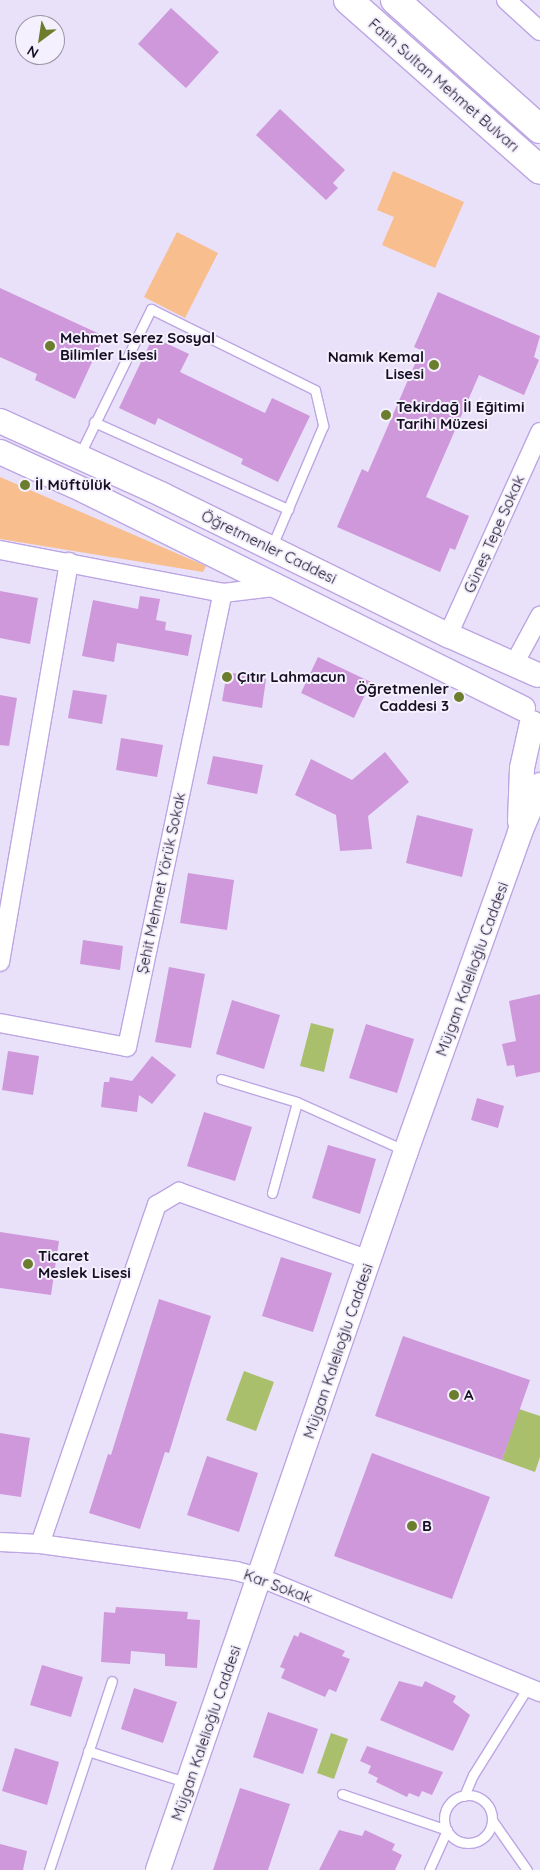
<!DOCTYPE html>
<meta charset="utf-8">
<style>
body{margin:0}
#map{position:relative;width:540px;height:1870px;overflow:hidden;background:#e9e0fa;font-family:Quicksand,sans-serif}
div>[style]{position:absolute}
.green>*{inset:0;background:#f8be8e}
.water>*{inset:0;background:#aabf6c}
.building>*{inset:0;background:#cf98da}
.roads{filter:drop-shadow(1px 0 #bca6e3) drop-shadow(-1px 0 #bca6e3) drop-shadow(0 1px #bca6e3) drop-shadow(0 -1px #bca6e3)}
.lane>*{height:9px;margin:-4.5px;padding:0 4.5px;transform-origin:4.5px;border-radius:4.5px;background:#fff}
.lane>.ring{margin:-4.5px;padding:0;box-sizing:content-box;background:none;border:9px solid #fff;border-radius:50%}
.street>*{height:18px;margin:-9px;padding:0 9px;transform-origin:9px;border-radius:9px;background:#fff}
.secondary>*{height:24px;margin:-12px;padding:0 12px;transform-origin:12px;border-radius:12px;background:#fff}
.primary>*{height:28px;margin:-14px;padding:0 14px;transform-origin:14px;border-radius:14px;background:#fff}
.dots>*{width:14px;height:14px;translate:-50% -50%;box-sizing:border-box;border:2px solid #f4f0fd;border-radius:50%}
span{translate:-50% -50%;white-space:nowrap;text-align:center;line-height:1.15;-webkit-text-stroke:4px #f4f0fd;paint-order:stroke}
.street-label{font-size:15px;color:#170f24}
.poi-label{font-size:15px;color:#170f24;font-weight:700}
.left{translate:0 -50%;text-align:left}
.right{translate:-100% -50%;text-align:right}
.north{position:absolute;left:15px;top:15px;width:50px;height:50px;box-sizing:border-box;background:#f4f0fd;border:1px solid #9c96a6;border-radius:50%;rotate:211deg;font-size:14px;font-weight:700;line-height:20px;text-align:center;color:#170f24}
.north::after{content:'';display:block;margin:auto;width:18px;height:22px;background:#6c7e2e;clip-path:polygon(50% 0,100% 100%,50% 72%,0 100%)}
</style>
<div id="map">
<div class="green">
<i style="clip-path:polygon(393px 171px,464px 202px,435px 268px,382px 245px,394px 217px,377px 210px)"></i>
<i style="clip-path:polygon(177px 232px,218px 253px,185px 318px,144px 297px)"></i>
<i style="clip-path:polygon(0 477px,67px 506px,206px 566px,203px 572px,0 539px)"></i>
</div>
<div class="water">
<i style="clip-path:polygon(311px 1023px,334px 1029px,324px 1072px,300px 1066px)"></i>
<i style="clip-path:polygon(244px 1371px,274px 1382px,256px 1431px,226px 1420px)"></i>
<i style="clip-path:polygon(519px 1409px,540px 1416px,540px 1457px,535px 1472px,502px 1460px)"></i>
<i style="clip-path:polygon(331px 1733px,348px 1739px,334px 1779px,317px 1773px)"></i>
</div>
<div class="building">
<i style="clip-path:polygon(171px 8px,219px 52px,186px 88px,138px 44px)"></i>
<i style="clip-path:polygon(280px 109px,345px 170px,333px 183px,338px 188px,326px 200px,256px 135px)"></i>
<i style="clip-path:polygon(0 288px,104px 336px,75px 399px,35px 380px,37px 374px,0 357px)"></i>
<i style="clip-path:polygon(438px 292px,540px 336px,534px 357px,539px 360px,524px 395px,479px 375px,426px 497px,469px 516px,455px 550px,450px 548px,440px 572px,337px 527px,362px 469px,368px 472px,421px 350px,414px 347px)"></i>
<i style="clip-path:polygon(153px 337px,189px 354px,180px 372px,265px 413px,272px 398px,310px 416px,278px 482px,241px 464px,243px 459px,158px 418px,155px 425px,119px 408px)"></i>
<i style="clip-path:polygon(0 591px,38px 598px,30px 644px,0 638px)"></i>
<i style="clip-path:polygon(140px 596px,160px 599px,156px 620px,166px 622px,165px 630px,192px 635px,188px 656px,117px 643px,114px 662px,82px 656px,93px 600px,138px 609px)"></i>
<i style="clip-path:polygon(318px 657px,371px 682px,354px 718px,301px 693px)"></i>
<i style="clip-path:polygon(227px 672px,266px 679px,262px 708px,222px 701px)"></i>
<i style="clip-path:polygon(73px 690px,107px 695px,102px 724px,68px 718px)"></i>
<i style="clip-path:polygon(0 695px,17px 698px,9px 746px,0 745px)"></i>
<i style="clip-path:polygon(121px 738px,163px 745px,157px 777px,116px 770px)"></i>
<i style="clip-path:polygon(385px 752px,409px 782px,368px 816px,372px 849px,340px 851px,336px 815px,295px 795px,311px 759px,352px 780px)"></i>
<i style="clip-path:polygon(213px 756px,263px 765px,257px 794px,207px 784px)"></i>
<i style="clip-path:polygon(417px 815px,473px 829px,462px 877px,406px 863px)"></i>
<i style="clip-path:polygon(188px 873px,234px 880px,227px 930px,180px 923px)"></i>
<i style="clip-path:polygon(83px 940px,123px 946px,120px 970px,80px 964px)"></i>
<i style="clip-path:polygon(169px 967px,205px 974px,191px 1048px,155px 1042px)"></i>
<i style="clip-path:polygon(540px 994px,540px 1072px,516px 1077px,514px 1065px,507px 1066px,502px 1044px,516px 1041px,509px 1001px)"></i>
<i style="clip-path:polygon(232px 1000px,280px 1015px,264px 1069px,216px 1054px)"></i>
<i style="clip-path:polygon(366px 1024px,414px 1039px,397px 1093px,349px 1078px)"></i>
<i style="clip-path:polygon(8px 1051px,39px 1056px,33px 1095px,2px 1090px)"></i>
<i style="clip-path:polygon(152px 1056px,176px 1075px,152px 1104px,139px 1095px,137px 1112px,101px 1107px,104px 1082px,109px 1082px,110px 1077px,132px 1081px)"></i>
<i style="clip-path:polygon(477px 1098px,504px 1106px,498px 1128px,471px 1120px)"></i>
<i style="clip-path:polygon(204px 1112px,252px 1127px,235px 1181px,187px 1166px)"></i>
<i style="clip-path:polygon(328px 1145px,376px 1159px,360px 1214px,312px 1198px)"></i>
<i style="clip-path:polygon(0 1232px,59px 1241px,51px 1295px,0 1288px)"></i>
<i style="clip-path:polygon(281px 1257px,332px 1273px,313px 1332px,262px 1316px)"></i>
<i style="clip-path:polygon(159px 1299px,211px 1316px,169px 1453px,165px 1452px,140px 1529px,89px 1513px,108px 1454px,111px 1455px)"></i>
<i style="clip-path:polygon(403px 1336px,530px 1380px,502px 1460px,375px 1416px)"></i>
<i style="clip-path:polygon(0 1433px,30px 1438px,21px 1497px,0 1494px)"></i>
<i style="clip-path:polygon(372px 1453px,490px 1497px,452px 1599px,334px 1556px)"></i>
<i style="clip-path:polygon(207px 1456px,258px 1473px,239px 1532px,187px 1515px)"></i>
<i style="clip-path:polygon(116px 1607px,188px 1612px,187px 1619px,200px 1620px,197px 1668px,165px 1666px,165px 1654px,131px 1651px,130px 1664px,101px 1662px,104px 1612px,115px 1613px)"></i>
<i style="clip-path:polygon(300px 1632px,345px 1651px,342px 1656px,350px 1659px,336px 1692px,329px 1689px,325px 1697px,281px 1678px,285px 1669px,280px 1667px,294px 1635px,298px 1637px)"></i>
<i style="clip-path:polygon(42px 1665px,83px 1677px,71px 1717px,30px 1705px)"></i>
<i style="clip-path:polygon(399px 1681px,422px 1687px,425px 1681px,456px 1696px,453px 1702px,470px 1715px,453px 1751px,380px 1720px)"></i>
<i style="clip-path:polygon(134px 1688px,177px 1702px,163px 1743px,121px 1729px)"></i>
<i style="clip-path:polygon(268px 1712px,318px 1729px,303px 1774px,253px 1757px)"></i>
<i style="clip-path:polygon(367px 1746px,443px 1772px,432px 1795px,422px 1791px,419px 1797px,409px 1793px,407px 1797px,376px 1782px,378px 1778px,368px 1773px,371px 1766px,360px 1761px)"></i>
<i style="clip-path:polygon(15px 1748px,59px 1762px,47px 1805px,2px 1791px)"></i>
<i style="clip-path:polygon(240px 1788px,290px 1804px,268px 1870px,213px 1870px)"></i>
<i style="clip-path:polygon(339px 1830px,362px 1836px,365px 1830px,395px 1844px,392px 1850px,402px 1855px,395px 1870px,319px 1870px)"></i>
<i style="clip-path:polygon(0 1844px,27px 1851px,23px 1870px,0 1870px)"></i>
</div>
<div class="roads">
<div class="lane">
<i style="left:94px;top:422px;width:213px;rotate:24.2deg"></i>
<i style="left:79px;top:456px;width:164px;rotate:-63.9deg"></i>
<i style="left:151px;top:309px;width:183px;rotate:26.3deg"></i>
<i style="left:315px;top:390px;width:37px;rotate:77deg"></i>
<i style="left:323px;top:426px;width:130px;rotate:113deg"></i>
<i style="left:221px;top:1079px;width:79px;rotate:16.8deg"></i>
<i style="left:297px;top:1102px;width:120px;rotate:24.2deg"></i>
<i style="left:272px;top:1193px;width:94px;rotate:-74.6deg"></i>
<i style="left:88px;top:1751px;width:105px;rotate:17.7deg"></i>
<i style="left:342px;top:1794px;width:111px;rotate:18.9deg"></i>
<i style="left:447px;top:1830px;width:44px;rotate:114.2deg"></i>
<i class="ring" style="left:444px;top:1795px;width:39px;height:39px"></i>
<i style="left:464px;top:1796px;width:23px;rotate:-67deg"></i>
<i style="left:473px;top:1775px;width:104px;rotate:-58deg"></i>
<i style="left:492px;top:1820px;width:61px;rotate:55deg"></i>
<i style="left:49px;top:1870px;width:199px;rotate:-71.6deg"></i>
</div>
<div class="street">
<i style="left:506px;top:0;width:46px;rotate:42.4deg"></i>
<i style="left:0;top:550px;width:227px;rotate:10.9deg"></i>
<i style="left:223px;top:593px;width:51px;rotate:-6.7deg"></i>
<i style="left:448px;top:635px;width:223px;rotate:-65.6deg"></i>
<i style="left:514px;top:664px;width:55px;rotate:-61.6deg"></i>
<i style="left:0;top:962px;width:406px;rotate:-80.2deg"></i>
<i style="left:0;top:1023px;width:129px;rotate:10.7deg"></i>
<i style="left:127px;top:1047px;width:464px;rotate:-78.1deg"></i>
<i style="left:0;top:1542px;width:40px;rotate:2.9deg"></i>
<i style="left:40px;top:1544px;width:198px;rotate:7.8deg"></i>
<i style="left:236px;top:1571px;width:24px;rotate:15deg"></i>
<i style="left:259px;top:1577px;width:304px;rotate:22.3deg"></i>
<i style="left:40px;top:1544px;width:359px;rotate:-71deg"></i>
<i style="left:157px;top:1205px;width:26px;rotate:-31deg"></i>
<i style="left:179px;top:1192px;width:202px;rotate:19.7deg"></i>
</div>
<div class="secondary">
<i style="left:0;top:421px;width:179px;rotate:24.4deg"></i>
<i style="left:163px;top:495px;width:318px;rotate:26.2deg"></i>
<i style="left:448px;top:635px;width:98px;rotate:24deg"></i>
<i style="left:0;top:452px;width:94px;rotate:24.6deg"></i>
<i style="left:85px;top:491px;width:489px;rotate:26.4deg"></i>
<i style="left:520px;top:821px;width:53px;rotate:-87.8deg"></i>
<i style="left:522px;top:768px;width:46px;rotate:-77.5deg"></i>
<i style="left:158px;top:1870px;width:761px;rotate:-70.97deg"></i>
<i style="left:406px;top:1151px;width:339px;rotate:-70.3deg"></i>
<i style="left:520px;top:832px;width:51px;rotate:-66.9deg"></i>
</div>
<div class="primary">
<i style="left:348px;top:0;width:256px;rotate:41.5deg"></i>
<i style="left:395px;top:0;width:194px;rotate:41.7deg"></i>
</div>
</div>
<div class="dots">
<i style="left:50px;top:346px;background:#6c7e2e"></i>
<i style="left:434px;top:365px;background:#6c7e2e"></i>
<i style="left:386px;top:415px;background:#6c7e2e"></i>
<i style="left:25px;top:485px;background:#6c7e2e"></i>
<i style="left:227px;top:677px;background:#6c7e2e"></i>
<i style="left:459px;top:697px;background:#6c7e2e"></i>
<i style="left:28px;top:1264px;background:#6c7e2e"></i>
<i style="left:454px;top:1395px;background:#6c7e2e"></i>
<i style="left:412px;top:1526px;background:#6c7e2e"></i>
</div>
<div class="street-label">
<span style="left:444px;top:85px;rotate:41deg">Fatih Sultan Mehmet Bulvarı</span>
<span style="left:494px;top:534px;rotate:-66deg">Güneş Tepe Sokak</span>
<span style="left:269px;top:547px;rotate:26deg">Öğretmenler Caddesi</span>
<span style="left:161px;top:883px;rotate:-78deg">Şehit Mehmet Yörük Sokak</span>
<span style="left:472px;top:969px;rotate:-70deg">Müjgan Kalelioğlu Caddesi</span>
<span style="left:338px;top:1351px;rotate:-71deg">Müjgan Kalelioğlu Caddesi</span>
<span style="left:278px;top:1586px;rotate:20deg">Kar Sokak</span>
<span style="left:206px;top:1733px;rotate:-71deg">Müjgan Kalelioğlu Caddesi</span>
</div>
<div class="poi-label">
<span class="left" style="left:60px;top:346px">Mehmet Serez Sosyal<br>Bilimler Lisesi</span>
<span class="right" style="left:424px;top:365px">Namık Kemal<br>Lisesi</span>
<span class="left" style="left:396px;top:415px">Tekirdağ İl Eğitimi<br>Tarihi Müzesi</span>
<span class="left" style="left:35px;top:485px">İl Müftülük</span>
<span class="left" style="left:237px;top:677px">Çıtır Lahmacun</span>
<span class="right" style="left:449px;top:697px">Öğretmenler<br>Caddesi 3</span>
<span class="left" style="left:38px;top:1264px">Ticaret<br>Meslek Lisesi</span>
<span class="left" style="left:464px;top:1395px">A</span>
<span class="left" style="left:422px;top:1526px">B</span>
</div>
<div class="north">N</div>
</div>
